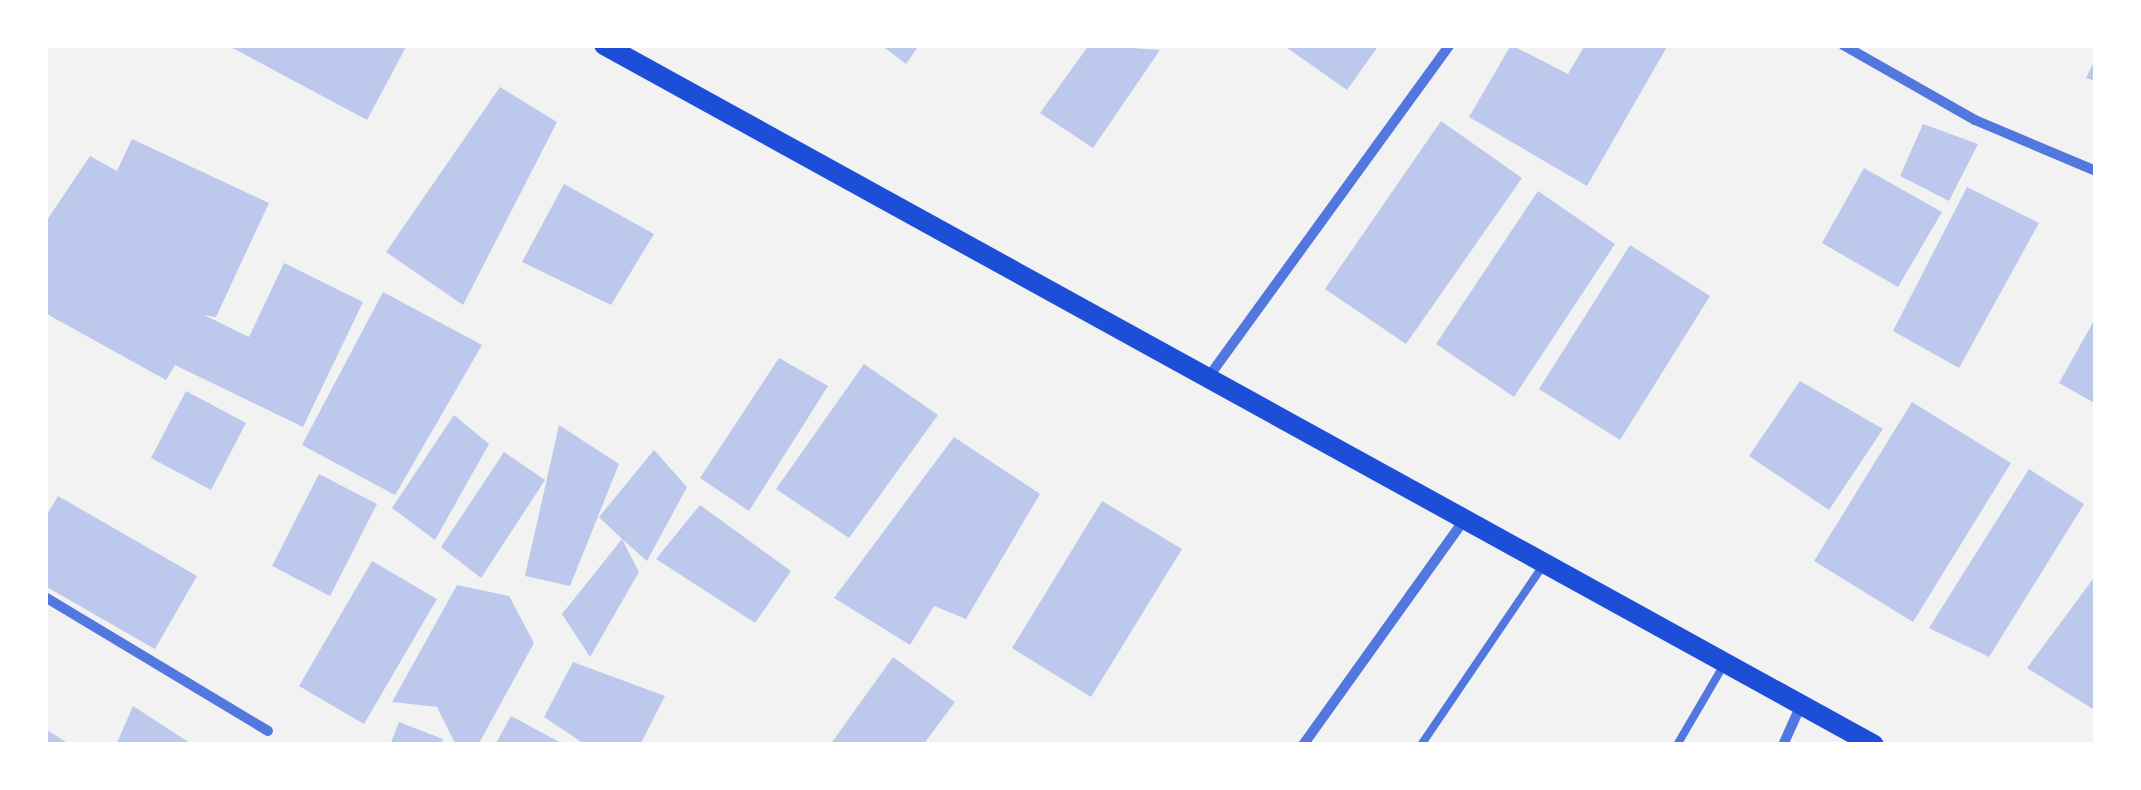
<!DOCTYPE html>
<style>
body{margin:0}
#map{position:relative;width:2141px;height:790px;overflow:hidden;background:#f2f2f2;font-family:Poppins,sans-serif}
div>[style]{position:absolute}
.building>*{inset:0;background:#bdc9ec}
.service>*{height:8px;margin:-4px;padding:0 4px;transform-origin:4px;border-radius:4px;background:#5277de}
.minor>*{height:10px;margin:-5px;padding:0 5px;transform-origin:5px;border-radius:5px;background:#5277de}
.secondary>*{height:20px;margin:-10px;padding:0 10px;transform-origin:10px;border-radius:10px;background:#1d4ed8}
span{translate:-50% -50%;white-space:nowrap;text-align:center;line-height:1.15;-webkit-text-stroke:10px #fff;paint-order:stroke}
.frame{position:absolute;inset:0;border:48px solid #fff;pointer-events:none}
</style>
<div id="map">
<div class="building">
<i style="clip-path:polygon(227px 45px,407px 45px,367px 120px)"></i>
<i style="clip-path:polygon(881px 45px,919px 45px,906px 64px)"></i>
<i style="clip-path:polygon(1089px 45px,1160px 50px,1093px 148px,1040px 113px)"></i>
<i style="clip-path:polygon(1283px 45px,1379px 45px,1347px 90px)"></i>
<i style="clip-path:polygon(1511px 45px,1568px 74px,1585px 45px,1668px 45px,1587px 186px,1469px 117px)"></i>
<i style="clip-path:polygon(2096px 58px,2096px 81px,2086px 78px)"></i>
<i style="clip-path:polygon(500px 87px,557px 122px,463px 305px,386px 252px)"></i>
<i style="clip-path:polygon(1441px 121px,1522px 178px,1406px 344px,1325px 289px)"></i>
<i style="clip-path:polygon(1923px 124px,1978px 144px,1949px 201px,1900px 176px)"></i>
<i style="clip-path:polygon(132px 139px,269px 203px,216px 317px,204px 315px,249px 337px,284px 263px,363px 302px,303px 427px,175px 365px,166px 380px,45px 313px,45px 223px,90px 156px,117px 171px)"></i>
<i style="clip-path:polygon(1864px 168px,1942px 212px,1898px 287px,1822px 243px)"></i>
<i style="clip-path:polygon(564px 184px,654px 234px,611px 305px,522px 262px)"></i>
<i style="clip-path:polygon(1967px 187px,2039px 223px,1959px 368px,1893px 331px)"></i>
<i style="clip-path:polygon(1538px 191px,1615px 244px,1514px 397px,1436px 344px)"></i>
<i style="clip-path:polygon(1630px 245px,1710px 296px,1620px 440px,1539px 389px)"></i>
<i style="clip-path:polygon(383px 292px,482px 345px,395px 495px,302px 445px)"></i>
<i style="clip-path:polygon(2096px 317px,2096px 404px,2059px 383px)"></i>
<i style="clip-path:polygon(779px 358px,828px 386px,749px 511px,700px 478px)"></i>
<i style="clip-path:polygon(864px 364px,938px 415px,849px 538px,776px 489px)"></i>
<i style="clip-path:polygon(1800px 381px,1883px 429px,1829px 510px,1749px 456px)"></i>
<i style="clip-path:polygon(186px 391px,246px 423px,211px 490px,151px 458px)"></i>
<i style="clip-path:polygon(1912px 402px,2011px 463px,1913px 622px,1814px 561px)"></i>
<i style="clip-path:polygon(454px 415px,489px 444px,435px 540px,392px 508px)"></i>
<i style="clip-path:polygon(559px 425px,619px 464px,570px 586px,525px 576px)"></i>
<i style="clip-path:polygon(954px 437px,1040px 494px,966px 619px,934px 606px,910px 645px,834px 598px)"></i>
<i style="clip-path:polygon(654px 450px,687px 487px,647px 561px,622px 539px,639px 572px,590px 657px,562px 614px,622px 539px,599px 517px)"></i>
<i style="clip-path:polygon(504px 452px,545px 480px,481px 578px,441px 547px)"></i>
<i style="clip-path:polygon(2029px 469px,2084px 504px,1989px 657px,1929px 628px)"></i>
<i style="clip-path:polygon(319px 474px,377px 504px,330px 596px,272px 566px)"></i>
<i style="clip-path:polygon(58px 496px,197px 576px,155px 649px,45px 586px,45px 518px)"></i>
<i style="clip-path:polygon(1102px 501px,1182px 549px,1091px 697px,1012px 648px)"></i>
<i style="clip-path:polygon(700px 505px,791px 571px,755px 623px,656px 559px)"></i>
<i style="clip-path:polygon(372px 561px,437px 599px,364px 724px,299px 686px)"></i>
<i style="clip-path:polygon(2096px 575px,2096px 711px,2027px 668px)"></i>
<i style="clip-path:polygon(457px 585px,509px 596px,534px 643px,478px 745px,456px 745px,437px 707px,392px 702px)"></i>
<i style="clip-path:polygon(893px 657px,955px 702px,923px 745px,830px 745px)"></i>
<i style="clip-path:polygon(573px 662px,665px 696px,640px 745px,586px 745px,544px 717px)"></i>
<i style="clip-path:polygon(133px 706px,193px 745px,116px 745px)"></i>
<i style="clip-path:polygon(511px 716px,565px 745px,495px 745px)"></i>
<i style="clip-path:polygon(399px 722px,443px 739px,441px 745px,390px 745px)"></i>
<i style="clip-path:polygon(45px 729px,71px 745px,45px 745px)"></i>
</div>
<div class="service">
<i style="left:1421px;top:745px;width:215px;rotate:-55.8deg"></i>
<i style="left:1677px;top:745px;width:95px;rotate:-59.7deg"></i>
</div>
<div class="minor">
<i style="left:1843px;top:45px;width:152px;rotate:29.6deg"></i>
<i style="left:1975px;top:120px;width:131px;rotate:22.9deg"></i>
<i style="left:1207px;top:379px;width:413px;rotate:-54deg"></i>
<i style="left:45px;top:597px;width:260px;rotate:31deg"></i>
<i style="left:1303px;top:745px;width:277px;rotate:-54.4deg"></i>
<i style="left:1783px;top:745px;width:44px;rotate:-65.8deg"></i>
</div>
<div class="secondary">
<i style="left:604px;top:45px;width:1450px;rotate:28.86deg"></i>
</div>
<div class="frame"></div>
</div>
